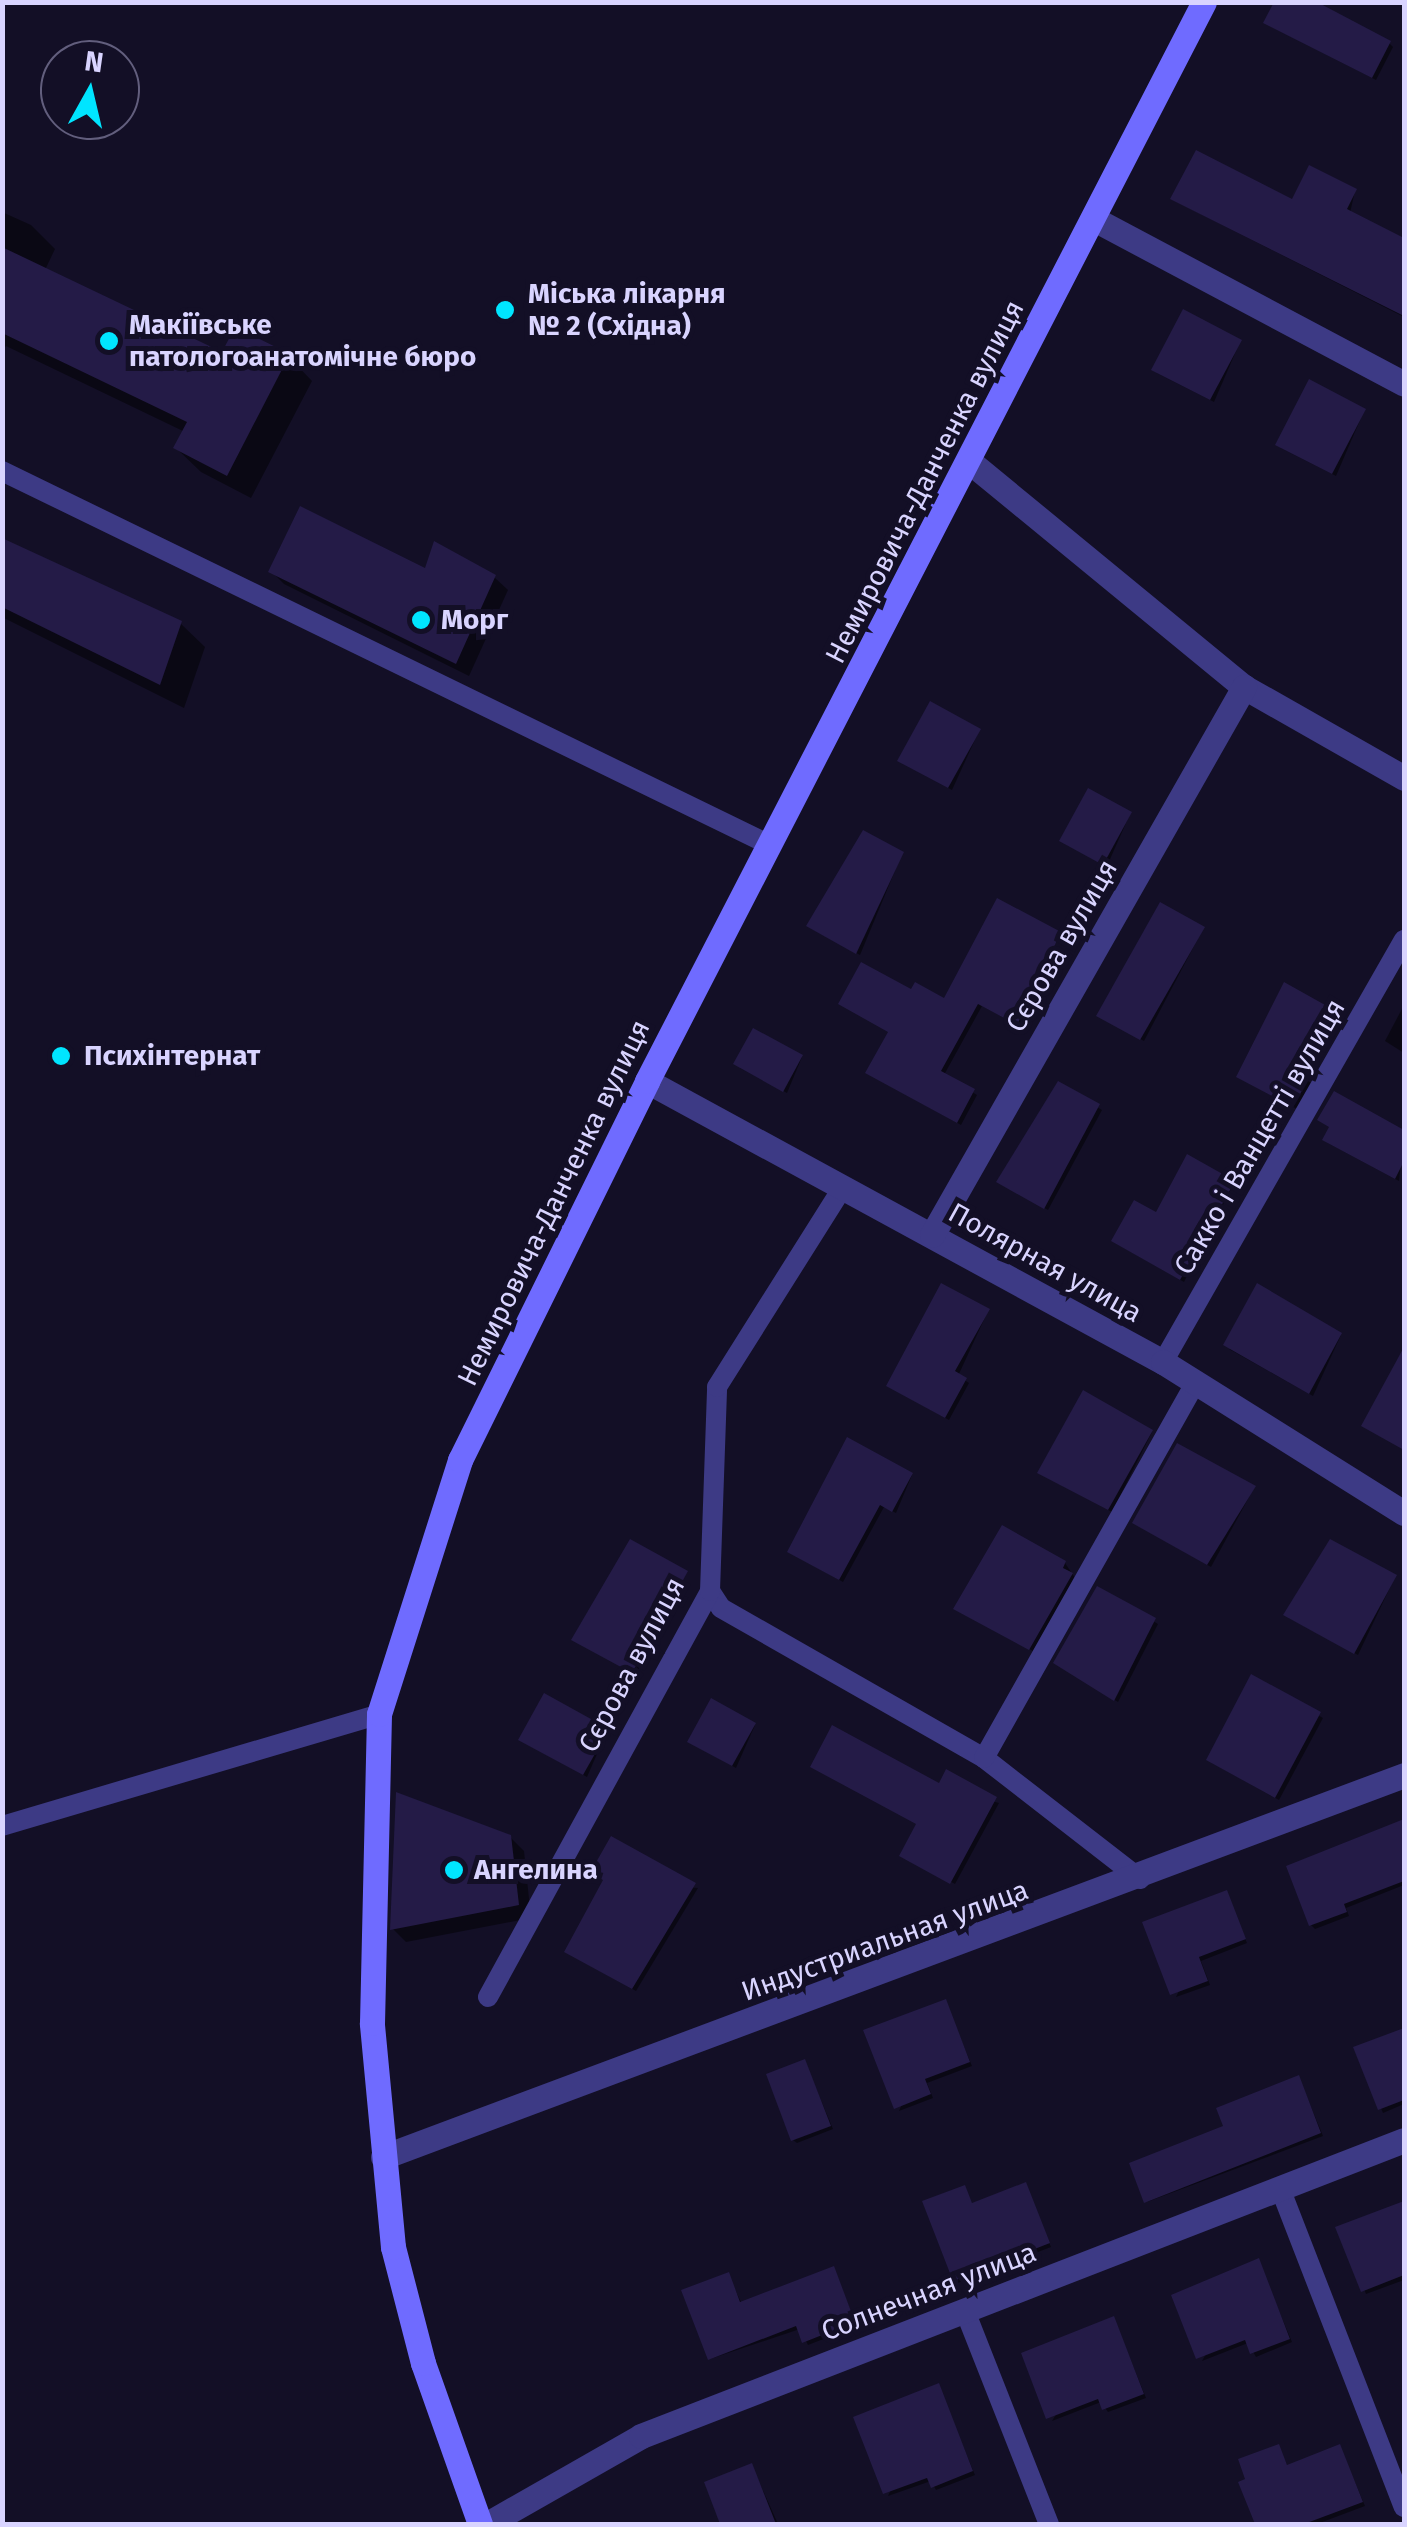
<!DOCTYPE html>
<meta charset="utf-8">
<style>
body{margin:0}
#map{position:relative;width:1407px;height:2527px;overflow:hidden;background:#130f26;font-family:"Fira Sans",sans-serif}
div>[style]{position:absolute}
.shadow>*{inset:0;background:#0007}
.building>*{inset:0;background:#241b47}
.lane>*{height:20px;margin:-10px;padding:0 10px;transform-origin:10px;border-radius:10px;background:#3d3a85}
.street>*{height:25px;margin:-12.5px;padding:0 12.5px;transform-origin:12.5px;border-radius:12.5px;background:#3d3a85}
.secondary>*{height:25px;margin:-12.5px;padding:0 12.5px;transform-origin:12.5px;border-radius:12.5px;background:#6f6bff}
.dots>*{width:28px;height:28px;translate:-50% -50%;box-sizing:border-box;border:5px solid #130f26;border-radius:50%}
span{translate:-50% -50%;white-space:nowrap;text-align:center;line-height:1.15;-webkit-text-stroke:10px #130f26;paint-order:stroke}
.poi-label{font-size:28px;color:#d9d4ff;font-weight:700}
.left{translate:0 -50%;text-align:left}
.street-label{font-size:28px;color:#d9d4ff}
.frame{position:absolute;inset:0;border:5px solid #d9d4ff;pointer-events:none}
.north{position:absolute;left:40px;top:40px;width:100px;height:100px;box-sizing:border-box;background:#130f26;border:2px solid #625e7d;border-radius:50%;rotate:8deg;font-size:28px;font-weight:700;line-height:40px;text-align:center;color:#d9d4ff}
.north::after{content:'';display:block;margin:auto;width:35px;height:45px;background:#00e5ff;clip-path:polygon(50% 0,100% 100%,50% 72%,0 100%)}
</style>
<div id="map">
<div class="shadow">
<i style="clip-path:polygon(1270px 26px,1389px 43px,1393px 47px,1376px 80px)"></i>
<i style="clip-path:polygon(1355px 191px,1350px 213px,1404px 249px,1404px 317px,1177px 202px,1293px 202px)"></i>
<i style="clip-path:polygon(2px 212px,31px 225px,55px 249px,45px 270px,223px 356px,288px 356px,312px 381px,251px 498px,201px 472px,176px 448px,185px 432px,6px 346px,2px 352px)"></i>
<i style="clip-path:polygon(1240px 342px,1214px 402px,1157px 373px)"></i>
<i style="clip-path:polygon(1364px 411px,1336px 476px,1281px 448px)"></i>
<i style="clip-path:polygon(2px 541px,180px 623px,205px 647px,184px 708px,2px 617px)"></i>
<i style="clip-path:polygon(271px 571px,427px 571px,494px 577px,508px 590px,469px 676px,284px 584px)"></i>
<i style="clip-path:polygon(979px 731px,952px 790px,903px 764px)"></i>
<i style="clip-path:polygon(1130px 814px,1107px 866px,1065px 844px)"></i>
<i style="clip-path:polygon(902px 854px,860px 955px,812px 929px)"></i>
<i style="clip-path:polygon(1203px 929px,1144px 1041px,1103px 1019px)"></i>
<i style="clip-path:polygon(1059px 934px,1021px 1027px,982px 1006px,944px 1075px,977px 1095px,961px 1125px,872px 1076px,912px 993px,945px 1001px)"></i>
<i style="clip-path:polygon(1404px 1005px,1404px 1053px,1385px 1041px)"></i>
<i style="clip-path:polygon(1333px 1012px,1302px 1077px,1311px 1083px,1297px 1109px,1243px 1080px)"></i>
<i style="clip-path:polygon(802px 1057px,787px 1093px,740px 1068px)"></i>
<i style="clip-path:polygon(1059px 1085px,1102px 1110px,1048px 1210px,1003px 1185px)"></i>
<i style="clip-path:polygon(1334px 1094px,1404px 1133px,1399px 1181px,1328px 1143px)"></i>
<i style="clip-path:polygon(1234px 1183px,1184px 1282px,1117px 1244px)"></i>
<i style="clip-path:polygon(988px 1311px,958px 1376px,969px 1383px,949px 1420px,893px 1389px)"></i>
<i style="clip-path:polygon(1341px 1335px,1313px 1396px,1229px 1349px)"></i>
<i style="clip-path:polygon(1152px 1432px,1112px 1512px,1044px 1476px)"></i>
<i style="clip-path:polygon(912px 1475px,896px 1513px,884px 1507px,843px 1582px,794px 1555px)"></i>
<i style="clip-path:polygon(1254px 1488px,1211px 1567px,1139px 1526px)"></i>
<i style="clip-path:polygon(1065px 1563px,1075px 1578px,1033px 1651px,960px 1612px)"></i>
<i style="clip-path:polygon(686px 1573px,636px 1674px,578px 1643px)"></i>
<i style="clip-path:polygon(1395px 1577px,1358px 1655px,1289px 1618px)"></i>
<i style="clip-path:polygon(1098px 1589px,1158px 1624px,1118px 1702px,1060px 1666px)"></i>
<i style="clip-path:polygon(1252px 1677px,1323px 1718px,1279px 1800px,1212px 1763px)"></i>
<i style="clip-path:polygon(755px 1725px,736px 1768px,694px 1745px)"></i>
<i style="clip-path:polygon(607px 1731px,587px 1777px,525px 1743px)"></i>
<i style="clip-path:polygon(940px 1786px,999px 1803px,955px 1884px,902px 1855px)"></i>
<i style="clip-path:polygon(1403px 1828px,1404px 1885px,1346px 1908px,1349px 1916px,1315px 1929px,1311px 1925px)"></i>
<i style="clip-path:polygon(510px 1837px,524px 1851px,531px 1918px,406px 1942px,393px 1929px)"></i>
<i style="clip-path:polygon(606px 1881px,698px 1888px,636px 1991px,571px 1955px)"></i>
<i style="clip-path:polygon(1226px 1892px,1247px 1943px,1201px 1961px,1210px 1985px,1176px 1997px)"></i>
<i style="clip-path:polygon(945px 2001px,972px 2066px,927px 2083px,933px 2098px,899px 2111px)"></i>
<i style="clip-path:polygon(1404px 2030px,1404px 2104px,1383px 2113px,1356px 2048px)"></i>
<i style="clip-path:polygon(805px 2062px,833px 2129px,797px 2143px,793px 2140px)"></i>
<i style="clip-path:polygon(1299px 2078px,1323px 2136px,1147px 2202px,1226px 2128px)"></i>
<i style="clip-path:polygon(1025px 2185px,1051px 2247px,958px 2283px,964px 2188px,973px 2205px)"></i>
<i style="clip-path:polygon(1404px 2203px,1404px 2258px,1399px 2260px,1404px 2280px,1366px 2294px,1339px 2228px)"></i>
<i style="clip-path:polygon(1258px 2261px,1292px 2342px,1256px 2357px,1248px 2343px,1202px 2361px)"></i>
<i style="clip-path:polygon(833px 2269px,857px 2326px,808px 2345px,800px 2329px,710px 2359px,728px 2275px,742px 2304px)"></i>
<i style="clip-path:polygon(1114px 2319px,1146px 2398px,1108px 2412px,1101px 2402px,1052px 2421px)"></i>
<i style="clip-path:polygon(938px 2386px,975px 2475px,936px 2490px,931px 2481px,888px 2496px)"></i>
<i style="clip-path:polygon(1278px 2447px,1288px 2467px,1340px 2447px,1365px 2506px,1317px 2524px,1257px 2524px,1241px 2483px)"></i>
<i style="clip-path:polygon(752px 2466px,778px 2524px,723px 2524px,707px 2483px)"></i>
</div>
<div class="building">
<i style="clip-path:polygon(1274px 2px,1317px 2px,1391px 41px,1372px 78px,1263px 23px)"></i>
<i style="clip-path:polygon(1196px 150px,1292px 199px,1309px 165px,1357px 189px,1347px 209px,1404px 238px,1404px 316px,1170px 199px)"></i>
<i style="clip-path:polygon(2px 247px,222px 352px,235px 327px,290px 354px,227px 476px,173px 448px,187px 422px,2px 333px)"></i>
<i style="clip-path:polygon(1183px 309px,1242px 340px,1210px 400px,1151px 370px)"></i>
<i style="clip-path:polygon(1309px 379px,1366px 409px,1332px 474px,1275px 445px)"></i>
<i style="clip-path:polygon(300px 506px,425px 568px,434px 541px,496px 575px,456px 664px,268px 572px)"></i>
<i style="clip-path:polygon(2px 538px,182px 621px,160px 685px,2px 607px)"></i>
<i style="clip-path:polygon(930px 701px,981px 729px,948px 788px,897px 761px)"></i>
<i style="clip-path:polygon(1088px 788px,1132px 812px,1103px 865px,1059px 841px)"></i>
<i style="clip-path:polygon(863px 830px,904px 852px,856px 954px,806px 926px)"></i>
<i style="clip-path:polygon(997px 898px,1061px 932px,1017px 1025px,978px 1004px,941px 1071px,975px 1089px,957px 1123px,865px 1073px,888px 1032px,838px 1004px,861px 962px,911px 989px,915px 982px,944px 998px)"></i>
<i style="clip-path:polygon(1160px 902px,1205px 927px,1140px 1040px,1096px 1016px)"></i>
<i style="clip-path:polygon(1284px 982px,1334px 1010px,1300px 1072px,1309px 1078px,1293px 1107px,1236px 1077px)"></i>
<i style="clip-path:polygon(753px 1028px,803px 1055px,783px 1092px,733px 1064px)"></i>
<i style="clip-path:polygon(1058px 1081px,1100px 1104px,1044px 1209px,996px 1182px)"></i>
<i style="clip-path:polygon(1334px 1091px,1404px 1130px,1404px 1161px,1395px 1179px,1322px 1140px,1329px 1127px,1317px 1120px)"></i>
<i style="clip-path:polygon(1187px 1154px,1235px 1181px,1180px 1280px,1111px 1241px,1134px 1200px,1156px 1212px)"></i>
<i style="clip-path:polygon(941px 1283px,990px 1309px,955px 1371px,967px 1378px,945px 1418px,886px 1386px)"></i>
<i style="clip-path:polygon(1257px 1283px,1342px 1333px,1309px 1394px,1223px 1345px)"></i>
<i style="clip-path:polygon(1404px 1347px,1404px 1450px,1361px 1426px)"></i>
<i style="clip-path:polygon(1083px 1390px,1153px 1430px,1108px 1510px,1037px 1473px)"></i>
<i style="clip-path:polygon(847px 1437px,913px 1473px,892px 1512px,880px 1505px,839px 1580px,787px 1552px)"></i>
<i style="clip-path:polygon(1177px 1443px,1256px 1486px,1207px 1565px,1132px 1523px)"></i>
<i style="clip-path:polygon(1002px 1525px,1066px 1561px,1063px 1568px,1073px 1573px,1029px 1650px,953px 1609px)"></i>
<i style="clip-path:polygon(630px 1539px,688px 1571px,632px 1673px,571px 1640px)"></i>
<i style="clip-path:polygon(1330px 1539px,1397px 1575px,1354px 1654px,1283px 1615px)"></i>
<i style="clip-path:polygon(1097px 1586px,1156px 1618px,1114px 1701px,1053px 1663px)"></i>
<i style="clip-path:polygon(1251px 1674px,1321px 1712px,1275px 1798px,1206px 1760px)"></i>
<i style="clip-path:polygon(544px 1693px,609px 1729px,583px 1775px,518px 1740px)"></i>
<i style="clip-path:polygon(711px 1698px,756px 1723px,732px 1766px,687px 1742px)"></i>
<i style="clip-path:polygon(832px 1725px,939px 1783px,946px 1769px,997px 1797px,950px 1884px,899px 1856px,916px 1824px,810px 1767px)"></i>
<i style="clip-path:polygon(396px 1792px,511px 1835px,519px 1905px,390px 1930px)"></i>
<i style="clip-path:polygon(1404px 1819px,1404px 1881px,1344px 1904px,1347px 1912px,1309px 1926px,1286px 1866px)"></i>
<i style="clip-path:polygon(611px 1836px,696px 1883px,632px 1989px,564px 1952px,603px 1880px,590px 1873px)"></i>
<i style="clip-path:polygon(1227px 1890px,1246px 1939px,1199px 1957px,1208px 1981px,1170px 1995px,1142px 1922px)"></i>
<i style="clip-path:polygon(946px 1999px,970px 2062px,925px 2079px,931px 2094px,894px 2109px,863px 2030px)"></i>
<i style="clip-path:polygon(1404px 2028px,1404px 2100px,1378px 2110px,1353px 2047px)"></i>
<i style="clip-path:polygon(805px 2059px,831px 2126px,791px 2141px,766px 2074px)"></i>
<i style="clip-path:polygon(1299px 2075px,1321px 2133px,1144px 2203px,1129px 2163px,1223px 2126px,1216px 2108px)"></i>
<i style="clip-path:polygon(1026px 2182px,1050px 2243px,953px 2281px,922px 2201px,965px 2185px,972px 2203px)"></i>
<i style="clip-path:polygon(1404px 2201px,1404px 2275px,1361px 2292px,1335px 2227px)"></i>
<i style="clip-path:polygon(1259px 2258px,1290px 2339px,1250px 2354px,1245px 2340px,1196px 2359px,1171px 2295px)"></i>
<i style="clip-path:polygon(834px 2266px,855px 2322px,802px 2343px,796px 2326px,708px 2360px,681px 2290px,729px 2272px,740px 2302px)"></i>
<i style="clip-path:polygon(1114px 2316px,1144px 2394px,1102px 2410px,1098px 2399px,1046px 2419px,1021px 2353px)"></i>
<i style="clip-path:polygon(939px 2383px,973px 2471px,931px 2488px,927px 2478px,883px 2494px,853px 2417px)"></i>
<i style="clip-path:polygon(1279px 2444px,1287px 2465px,1340px 2444px,1363px 2502px,1304px 2524px,1255px 2524px,1238px 2482px,1245px 2479px,1238px 2459px)"></i>
<i style="clip-path:polygon(752px 2463px,776px 2524px,720px 2524px,704px 2482px)"></i>
</div>
<div class="lane">
<i style="left:2px;top:471px;width:854px;rotate:25.97deg"></i>
<i style="left:1163px;top:1362px;width:486px;rotate:-60.3deg"></i>
<i style="left:710px;top:1591px;width:20px;rotate:57deg"></i>
<i style="left:721px;top:1608px;width:303px;rotate:29.7deg"></i>
<i style="left:2px;top:1826px;width:393px;rotate:-16.5deg"></i>
<i style="left:1140px;top:1879px;width:197px;rotate:-142.2deg"></i>
<i style="left:984px;top:1758px;width:432px;rotate:-60.6deg"></i>
<i style="left:488px;top:1997px;width:463px;rotate:-61.3deg"></i>
<i style="left:710px;top:1591px;width:204px;rotate:-88deg"></i>
<i style="left:717px;top:1387px;width:236px;rotate:-57.8deg"></i>
<i style="left:1280px;top:2188px;width:342px;rotate:68.8deg"></i>
<i style="left:965px;top:2311px;width:229px;rotate:68.5deg"></i>
</div>
<div class="street">
<i style="left:1094px;top:219px;width:351px;rotate:28deg"></i>
<i style="left:970px;top:462px;width:355px;rotate:39.4deg"></i>
<i style="left:1244px;top:687px;width:184px;rotate:29.6deg"></i>
<i style="left:647px;top:1081px;width:588px;rotate:28.57deg"></i>
<i style="left:1163px;top:1362px;width:284px;rotate:32.1deg"></i>
<i style="left:932px;top:1235px;width:631px;rotate:-60.35deg"></i>
<i style="left:383px;top:2157px;width:1090px;rotate:-20.51deg"></i>
<i style="left:487px;top:2524px;width:177px;rotate:-29.7deg"></i>
<i style="left:641px;top:2436px;width:818px;rotate:-21.2deg"></i>
</div>
<div class="secondary">
<i style="left:480px;top:2524px;width:171px;rotate:-109.5deg"></i>
<i style="left:423px;top:2363px;width:120px;rotate:-104.5deg"></i>
<i style="left:393px;top:2247px;width:225px;rotate:-95.4deg"></i>
<i style="left:372px;top:2023px;width:309px;rotate:-88.7deg"></i>
<i style="left:379px;top:1714px;width:267px;rotate:-72.3deg"></i>
<i style="left:460px;top:1460px;width:423px;rotate:-63.7deg"></i>
<i style="left:647px;top:1081px;width:1214px;rotate:-62.7deg"></i>
</div>
<div class="dots">
<i style="left:505px;top:310px;background:#00e5ff"></i>
<i style="left:109px;top:341px;background:#00e5ff"></i>
<i style="left:421px;top:620px;background:#00e5ff"></i>
<i style="left:61px;top:1056px;background:#00e5ff"></i>
<i style="left:454px;top:1870px;background:#00e5ff"></i>
</div>
<div class="poi-label">
<span class="left" style="left:528px;top:310px">Міська лікарня<br>№ 2 (Східна)</span>
<span class="left" style="left:129px;top:341px">Макіївське<br>патологоанатомічне бюро</span>
<span class="left" style="left:441px;top:620px">Морг</span>
<span class="left" style="left:84px;top:1056px">Психінтернат</span>
<span class="left" style="left:474px;top:1870px">Ангелина</span>
</div>
<div class="street-label">
<span style="left:925px;top:482px;rotate:-63deg">Немировича-Данченка вулиця</span>
<span style="left:1062px;top:946px;rotate:-60deg">Сєрова вулиця</span>
<span style="left:1260px;top:1137px;rotate:-60deg">Сакко і Ванцетті вулиця</span>
<span style="left:554px;top:1203px;rotate:-64deg">Немировича-Данченка вулиця</span>
<span style="left:1045px;top:1263px;rotate:29deg">Полярная улица</span>
<span style="left:632px;top:1665px;rotate:-62deg">Сєрова вулиця</span>
<span style="left:885px;top:1941px;rotate:-20deg">Индустриальная улица</span>
<span style="left:929px;top:2292px;rotate:-21deg">Солнечная улица</span>
</div>
<div class="frame"></div>
<div class="north">N</div>
</div>
